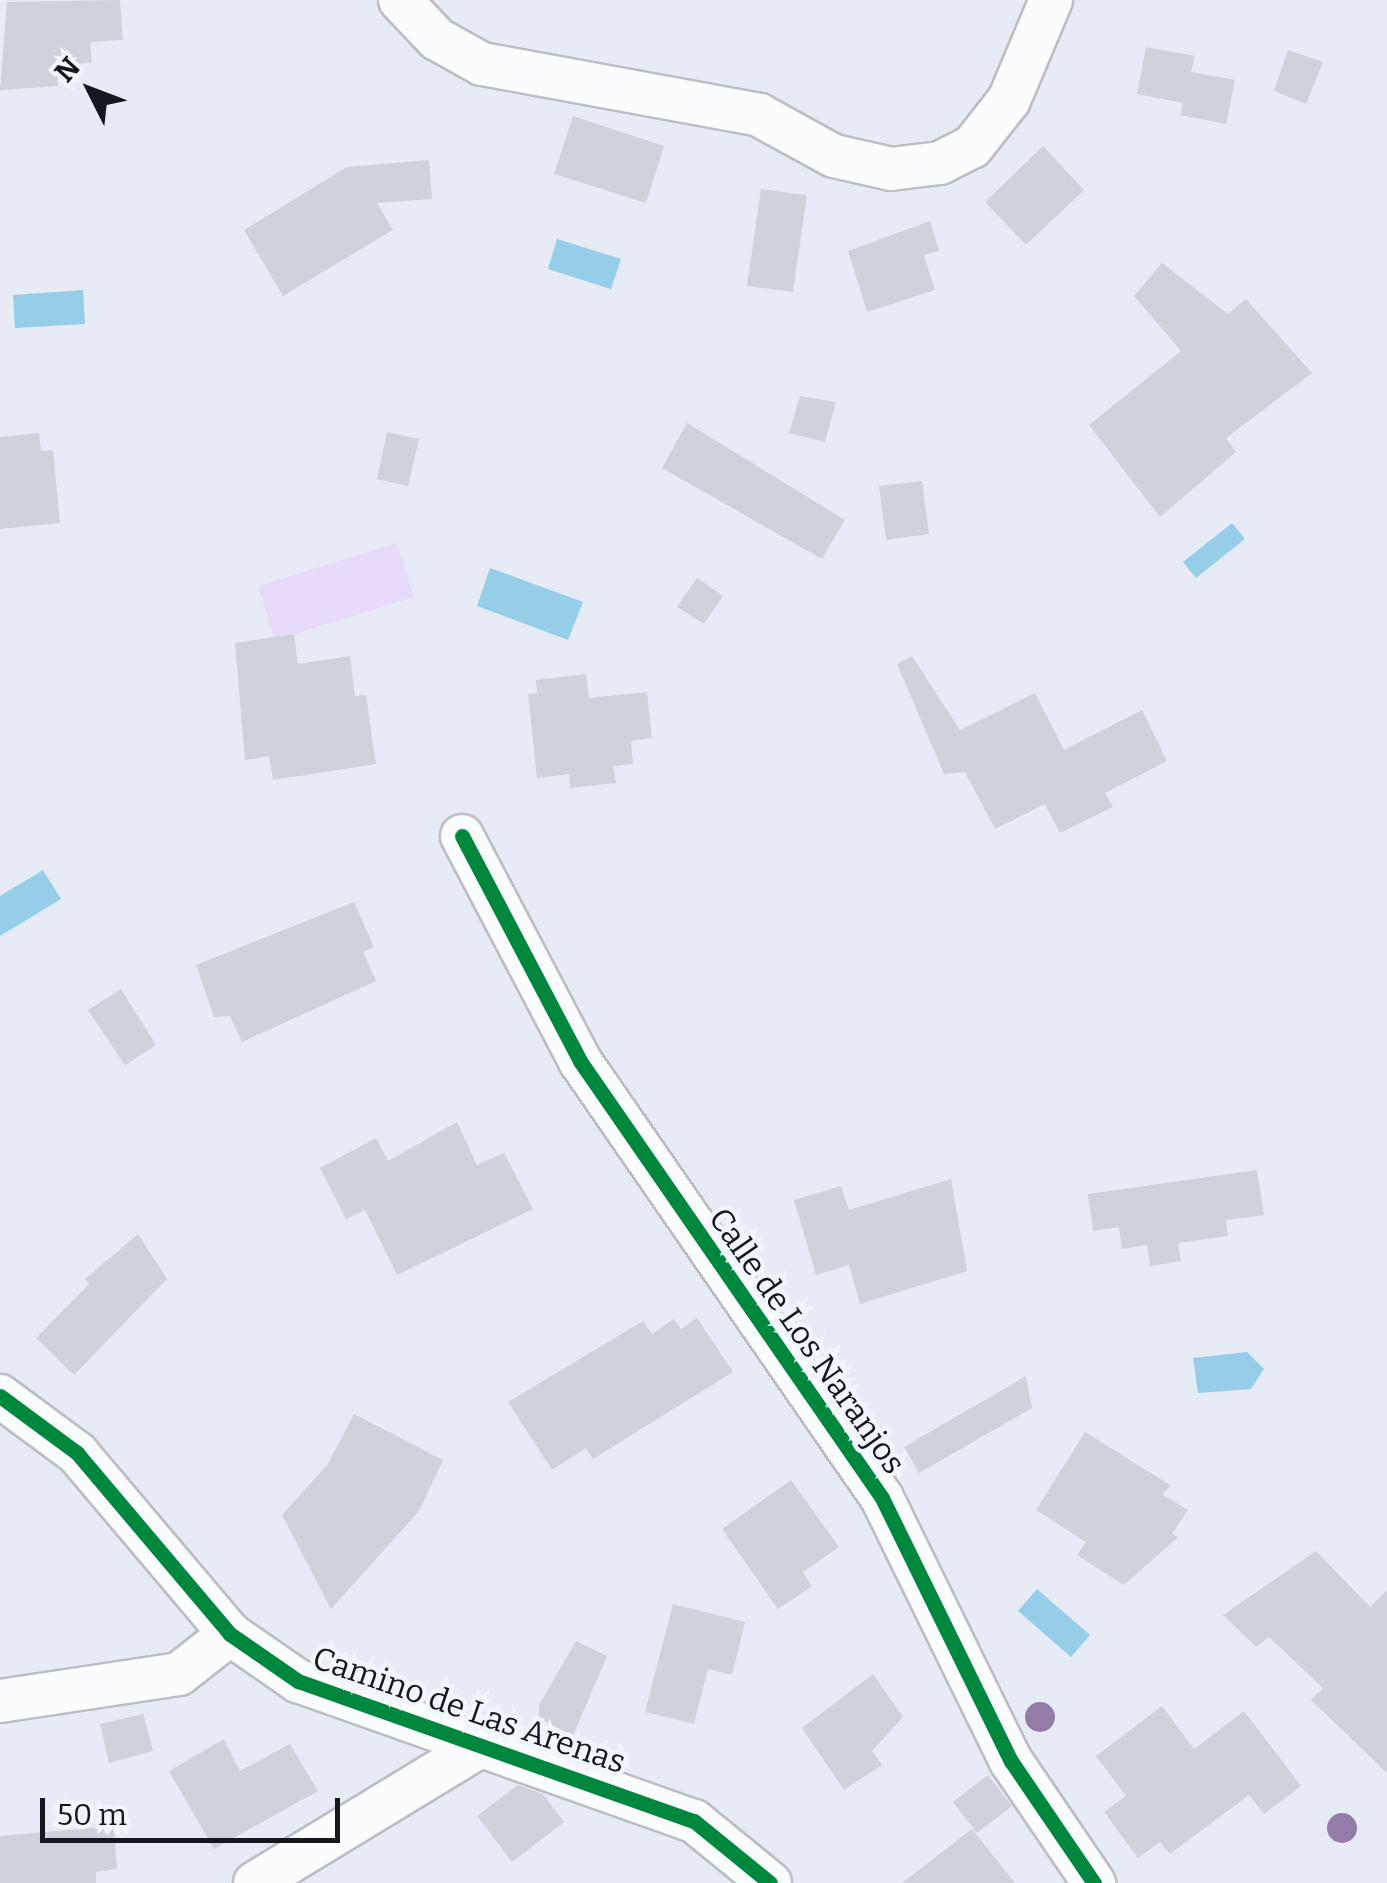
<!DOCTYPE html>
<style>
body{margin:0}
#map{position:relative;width:1387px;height:1883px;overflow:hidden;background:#e7ebf5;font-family:Bitter,serif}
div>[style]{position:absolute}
.green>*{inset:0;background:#e8dafa}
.water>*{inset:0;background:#96ceea}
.building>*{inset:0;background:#d0d2da}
.roads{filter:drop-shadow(2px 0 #bcbec6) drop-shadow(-2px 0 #bcbec6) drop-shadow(0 2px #bcbec6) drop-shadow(0 -2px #bcbec6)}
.minor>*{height:42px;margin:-21px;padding:0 21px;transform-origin:21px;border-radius:21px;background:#fbfcfe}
.cycleway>*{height:15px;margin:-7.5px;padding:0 7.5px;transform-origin:7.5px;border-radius:7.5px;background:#00873e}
.trees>*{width:30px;height:30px;margin:-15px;border-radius:50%;background:#937ca8}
span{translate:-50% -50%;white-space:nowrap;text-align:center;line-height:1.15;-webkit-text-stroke:9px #f2f5fd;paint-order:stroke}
.street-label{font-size:32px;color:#14171d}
.north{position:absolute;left:40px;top:40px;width:100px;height:100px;-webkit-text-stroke:8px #f2f5fd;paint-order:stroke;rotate:312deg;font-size:28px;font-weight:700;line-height:40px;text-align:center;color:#14171d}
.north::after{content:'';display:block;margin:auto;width:35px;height:45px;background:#14171d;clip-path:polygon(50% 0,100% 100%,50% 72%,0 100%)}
.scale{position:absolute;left:40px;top:1798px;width:300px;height:45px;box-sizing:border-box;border:5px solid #14171d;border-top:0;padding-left:12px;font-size:30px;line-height:35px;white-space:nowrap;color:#14171d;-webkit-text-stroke:8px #f2f5fd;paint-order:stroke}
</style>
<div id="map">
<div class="green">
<i style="clip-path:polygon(397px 543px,414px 597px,275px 640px,258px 586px)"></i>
</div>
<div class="water">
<i style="clip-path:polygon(557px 239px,621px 259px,611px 289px,548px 269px)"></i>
<i style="clip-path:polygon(83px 290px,85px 324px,15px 328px,13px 295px)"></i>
<i style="clip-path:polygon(1232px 523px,1245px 539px,1196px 578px,1183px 562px)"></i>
<i style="clip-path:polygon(490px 568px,583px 602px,568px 640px,477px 606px)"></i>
<i style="clip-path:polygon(43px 870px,61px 899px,0 936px,0 896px)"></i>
<i style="clip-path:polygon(1247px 1352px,1264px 1369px,1251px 1389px,1198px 1393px,1193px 1358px)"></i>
<i style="clip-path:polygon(1037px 1589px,1090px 1635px,1071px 1657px,1018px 1611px)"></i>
</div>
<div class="building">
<i style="clip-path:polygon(120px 0,123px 40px,90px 42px,92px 63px,57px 65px,58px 86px,0 90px,7px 2px)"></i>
<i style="clip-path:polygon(1146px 47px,1195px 56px,1191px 72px,1235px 80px,1226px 124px,1180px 115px,1183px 103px,1137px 94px)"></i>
<i style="clip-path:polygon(1288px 50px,1323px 62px,1306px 104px,1274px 91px)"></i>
<i style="clip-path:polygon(573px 116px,664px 146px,646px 203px,554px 174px)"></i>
<i style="clip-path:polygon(1043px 146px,1084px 190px,1026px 245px,985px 202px)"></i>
<i style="clip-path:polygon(429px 160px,432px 199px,377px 203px,393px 230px,283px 296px,244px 230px,347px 167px)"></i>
<i style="clip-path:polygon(761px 189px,807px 195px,793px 292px,747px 286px)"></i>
<i style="clip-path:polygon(930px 221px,939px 251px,924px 255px,935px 290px,867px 312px,848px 251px)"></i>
<i style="clip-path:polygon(1162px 263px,1228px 314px,1246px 299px,1312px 373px,1226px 438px,1236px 452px,1160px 517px,1089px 425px,1181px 351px,1134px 296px)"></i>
<i style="clip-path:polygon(800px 396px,836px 402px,825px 442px,789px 433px)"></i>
<i style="clip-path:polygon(687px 423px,845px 520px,822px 559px,662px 468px)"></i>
<i style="clip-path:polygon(387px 432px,419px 439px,408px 486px,377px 479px)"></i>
<i style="clip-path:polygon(39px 433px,41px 451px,53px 450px,60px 523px,0 529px,0 437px)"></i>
<i style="clip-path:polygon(922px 481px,929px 534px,886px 540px,879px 486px)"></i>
<i style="clip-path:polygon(697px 578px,723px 596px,704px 624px,677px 607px)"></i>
<i style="clip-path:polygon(294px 634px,298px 664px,350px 656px,355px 696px,366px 695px,376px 764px,273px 780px,269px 756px,245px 760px,235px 643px)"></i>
<i style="clip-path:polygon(912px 656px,960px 730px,1035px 693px,1064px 750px,1142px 710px,1167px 761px,1105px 793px,1113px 807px,1060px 833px,1045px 804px,995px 829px,965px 772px,944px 774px,897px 664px)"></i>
<i style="clip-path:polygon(586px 674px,589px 698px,647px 692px,652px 738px,631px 741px,633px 764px,613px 766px,616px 783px,570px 788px,569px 774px,537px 778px,528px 694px,537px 693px,536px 680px)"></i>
<i style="clip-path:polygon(354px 902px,374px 947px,363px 952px,376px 981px,242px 1042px,230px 1016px,214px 1017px,196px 965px)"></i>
<i style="clip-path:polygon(121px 989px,156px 1045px,125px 1065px,88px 1010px)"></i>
<i style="clip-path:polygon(457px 1122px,477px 1165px,504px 1153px,533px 1209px,397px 1275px,365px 1210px,346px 1219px,320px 1168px,376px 1138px,388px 1161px)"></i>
<i style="clip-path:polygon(1257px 1170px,1264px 1215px,1226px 1220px,1228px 1236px,1178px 1243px,1181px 1261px,1150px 1266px,1147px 1245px,1122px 1249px,1119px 1227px,1093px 1231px,1088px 1194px)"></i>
<i style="clip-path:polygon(951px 1179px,967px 1271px,860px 1304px,849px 1265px,816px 1275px,794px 1200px,841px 1186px,849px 1210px)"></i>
<i style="clip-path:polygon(138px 1234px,167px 1279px,74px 1375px,36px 1338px,89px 1284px,85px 1279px)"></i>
<i style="clip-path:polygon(697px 1318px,733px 1372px,593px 1459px,586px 1448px,552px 1470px,508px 1402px,643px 1321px,652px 1334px,674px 1319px,681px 1329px)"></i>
<i style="clip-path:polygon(1026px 1376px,1032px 1408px,919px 1473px,904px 1447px)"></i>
<i style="clip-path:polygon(354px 1414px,443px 1460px,419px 1511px,331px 1609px,282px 1515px,328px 1464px)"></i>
<i style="clip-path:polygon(1085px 1432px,1170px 1485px,1163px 1495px,1188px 1510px,1172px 1534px,1178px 1537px,1124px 1585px,1077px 1555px,1086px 1542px,1036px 1510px)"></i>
<i style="clip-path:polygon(791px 1480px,839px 1547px,803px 1572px,812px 1586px,778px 1609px,722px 1529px)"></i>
<i style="clip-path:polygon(1316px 1551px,1370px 1607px,1387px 1590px,1387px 1773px,1311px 1700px,1323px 1688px,1269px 1637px,1256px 1647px,1223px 1615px)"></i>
<i style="clip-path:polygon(673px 1604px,745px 1622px,732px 1675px,708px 1669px,694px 1724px,645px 1712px)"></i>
<i style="clip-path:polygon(576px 1641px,607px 1656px,573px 1736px,539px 1718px,539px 1705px)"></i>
<i style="clip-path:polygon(873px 1674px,903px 1717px,872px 1751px,882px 1765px,844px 1790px,802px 1728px)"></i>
<i style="clip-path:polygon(1162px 1706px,1194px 1749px,1244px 1711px,1301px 1786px,1264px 1814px,1249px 1795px,1170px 1854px,1160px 1842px,1138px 1858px,1104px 1812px,1126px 1796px,1096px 1756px)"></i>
<i style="clip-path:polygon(143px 1714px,153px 1751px,109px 1763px,100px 1724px)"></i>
<i style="clip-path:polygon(224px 1739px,240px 1771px,290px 1744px,318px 1791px,214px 1849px,169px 1771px)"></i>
<i style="clip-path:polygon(988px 1775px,1012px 1806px,977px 1833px,953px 1802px)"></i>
<i style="clip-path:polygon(518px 1785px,543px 1794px,564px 1822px,512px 1862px,477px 1816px)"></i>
<i style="clip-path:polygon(114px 1826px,117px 1869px,96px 1872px,96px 1883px,0 1883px,0 1836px)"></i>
<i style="clip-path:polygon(972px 1829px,1015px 1883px,902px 1883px)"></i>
</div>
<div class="roads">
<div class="minor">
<i style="left:400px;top:0;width:54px;rotate:46.5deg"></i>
<i style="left:437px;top:39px;width:51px;rotate:29.1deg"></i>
<i style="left:482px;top:64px;width:282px;rotate:10.4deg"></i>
<i style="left:759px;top:115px;width:85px;rotate:28.7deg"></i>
<i style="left:834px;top:156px;width:58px;rotate:12.8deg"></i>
<i style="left:891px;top:169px;width:49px;rotate:-7deg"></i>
<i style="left:940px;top:163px;width:36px;rotate:-27deg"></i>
<i style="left:972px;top:147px;width:60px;rotate:-51.8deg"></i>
<i style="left:1009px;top:100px;width:108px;rotate:-67.2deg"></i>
<i style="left:462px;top:836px;width:254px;rotate:62.3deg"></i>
<i style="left:580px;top:1061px;width:531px;rotate:55.35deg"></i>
<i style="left:882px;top:1498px;width:293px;rotate:63.9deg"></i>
<i style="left:1011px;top:1761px;width:148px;rotate:55.8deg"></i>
<i style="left:0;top:1396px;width:96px;rotate:36.5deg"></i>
<i style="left:77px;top:1453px;width:237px;rotate:49.8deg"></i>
<i style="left:230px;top:1634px;width:83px;rotate:34.7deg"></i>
<i style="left:298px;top:1681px;width:420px;rotate:19.5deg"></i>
<i style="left:694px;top:1821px;width:98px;rotate:39.2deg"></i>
<i style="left:0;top:1701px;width:181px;rotate:-8.6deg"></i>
<i style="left:179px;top:1674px;width:65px;rotate:-38.1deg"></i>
<i style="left:255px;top:1883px;width:269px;rotate:-31.3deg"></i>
</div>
</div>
<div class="cycleway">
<i style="left:462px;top:836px;width:254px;rotate:62.3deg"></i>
<i style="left:580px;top:1061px;width:531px;rotate:55.35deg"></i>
<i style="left:882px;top:1498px;width:293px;rotate:63.9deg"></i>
<i style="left:1011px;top:1761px;width:148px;rotate:55.8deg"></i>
<i style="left:0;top:1396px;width:96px;rotate:36.5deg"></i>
<i style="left:77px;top:1453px;width:237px;rotate:49.8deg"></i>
<i style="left:230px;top:1634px;width:83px;rotate:34.7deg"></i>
<i style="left:298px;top:1681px;width:420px;rotate:19.5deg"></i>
<i style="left:694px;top:1821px;width:98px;rotate:39.2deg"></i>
</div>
<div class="trees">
<i style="left:1040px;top:1717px"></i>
<i style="left:1342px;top:1828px"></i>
</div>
<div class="street-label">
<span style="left:807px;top:1341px;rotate:55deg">Calle de Los Naranjos</span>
<span style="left:469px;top:1710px;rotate:19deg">Camino de Las Arenas</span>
</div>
<div class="north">N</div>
<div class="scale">50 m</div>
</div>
